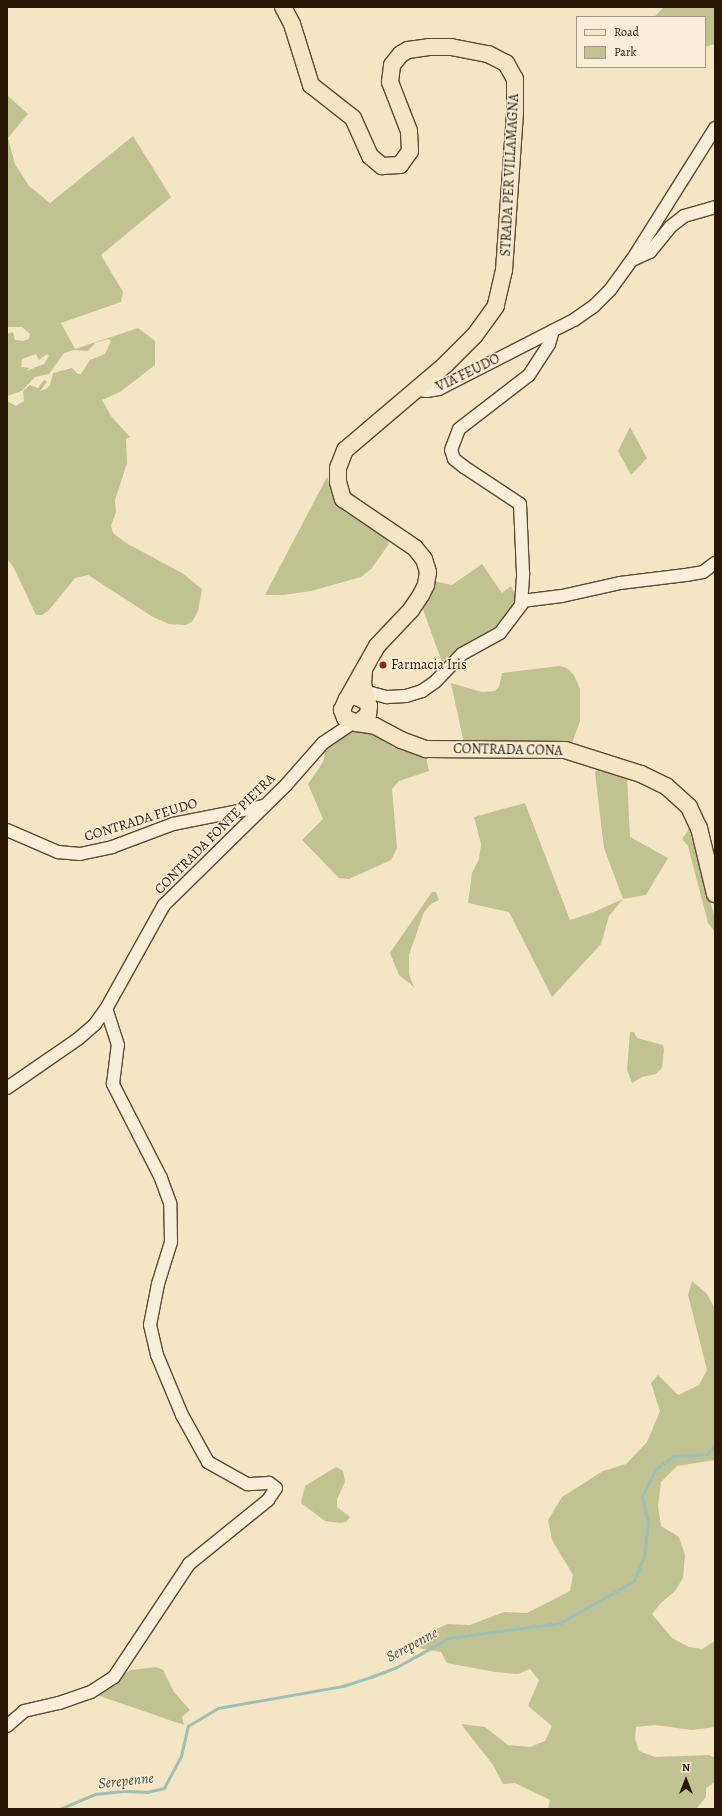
<!DOCTYPE html>
<style>
body{margin:0}
#map{position:relative;width:722px;height:1816px;overflow:hidden;background:#f4e5c4;font-family:Alegreya,serif}
div>[style]{position:absolute}
.green>*{inset:0;background:#c0c391}
.stream>*{height:2.5px;margin:-1.25px;padding:0 1.25px;transform-origin:1.25px;border-radius:1.25px;background:#9cbfb6}
.roads{filter:drop-shadow(1px 0 #5a4a34) drop-shadow(-1px 0 #5a4a34) drop-shadow(0 1px #5a4a34) drop-shadow(0 -1px #5a4a34)}
.minor>*{height:12px;margin:-6px;padding:0 6px;transform-origin:6px;border-radius:6px;background:#f8eed9}
.major>*{height:16px;margin:-8px;padding:0 8px;transform-origin:8px;border-radius:8px;background:#f4e5c4}
.dots>*{width:11px;height:11px;translate:-50% -50%;box-sizing:border-box;border:2px solid #f8eed9;border-radius:50%}
span{translate:-50% -50%;white-space:nowrap;text-align:center;line-height:1.15;-webkit-text-stroke:3px #f8eed9;paint-order:stroke}
.street-label{font-size:14px;color:#271604}
.poi-label{font-size:14px;color:#271604}
.left{translate:0 -50%;text-align:left}
.water-label{font-size:15px;color:#505142;font-style:italic}
.frame{position:absolute;inset:0;border:8px solid #271604;pointer-events:none}
.legend{position:absolute;left:576px;top:16px;width:130px;height:52px;box-sizing:border-box;background:#f8eed9;border:1px solid #a49884;margin:0;padding:5px 7px;list-style:none;font-size:12px;color:#271604}
.legend li{display:flex;align-items:center;gap:8px;height:20px}
.legend b{width:20px;border:1px solid #a49884}
.north{position:absolute;left:666px;top:1760px;width:40px;height:40px;-webkit-text-stroke:3px #f8eed9;paint-order:stroke;rotate:0deg;font-size:11px;font-weight:700;line-height:16px;text-align:center;color:#271604}
.north::after{content:'';display:block;margin:auto;width:14px;height:18px;background:#271604;clip-path:polygon(50% 0,100% 100%,50% 72%,0 100%)}
</style>
<div id="map">
<div class="green">
<i style="clip-path:polygon(664px 7px,715px 7px,715px 44px,705px 47px,705px 17px,654px 17px)"></i>
<i style="clip-path:polygon(evenodd,7px 95px,28px 114px,8px 138px,15px 164px,29px 186px,50px 203px,133px 136px,171px 197px,101px 255px,123px 292px,121px 302px,61px 323px,75px 349px,138px 328px,155px 341px,155px 365px,120px 392px,102px 400px,111px 416px,130px 437px,126px 439px,127px 463px,115px 500px,116px 512px,111px 526px,113px 533px,126px 543px,182px 573px,202px 589px,198px 611px,192px 622px,186px 625px,169px 624px,153px 617px,88px 575px,75px 578px,48px 611px,42px 615px,36px 615px,14px 568px,7px 559px,7px 401px,16px 406px,24px 401px,23px 391px,30px 385px,38px 388px,44px 380px,47px 382px,40px 391px,46px 389px,50px 385px,53px 373px,72px 368px,78px 374px,81px 374px,90px 360px,105px 354px,111px 341px,108px 339px,95px 343px,88px 351px,74px 350px,64px 353px,49px 374px,35px 377px,22px 391px,7px 396px,7px 334px,13px 332px,15px 340px,23px 341px,29px 339px,30px 334px,22px 327px,7px 327px,7px 95px,36px 354px,39px 360px,47px 354px,49px 356px,44px 364px,26px 371px,30px 368px,21px 367px,22px 359px,36px 354px)"></i>
<i style="clip-path:polygon(630px 427px,647px 458px,631px 475px,618px 451px)"></i>
<i style="clip-path:polygon(327px 477px,338px 505px,386px 537px,389px 544px,371px 569px,361px 577px,311px 591px,283px 595px,265px 595px)"></i>
<i style="clip-path:polygon(482px 564px,502px 593px,511px 586px,517px 597px,506px 619px,495px 630px,484px 639px,456px 651px,442px 662px,421px 604px,433px 581px,452px 585px)"></i>
<i style="clip-path:polygon(559px 666px,567px 668px,574px 675px,580px 689px,580px 721px,571px 746px,464px 744px,451px 683px,482px 692px,495px 691px,499px 687px,502px 673px)"></i>
<i style="clip-path:polygon(365px 731px,386px 738px,392px 747px,426px 757px,429px 771px,399px 781px,392px 789px,397px 848px,391px 860px,349px 879px,339px 878px,302px 840px,323px 819px,308px 784px,323px 762px,326px 748px,338px 737px,348px 732px)"></i>
<i style="clip-path:polygon(598px 766px,627px 776px,630px 837px,668px 858px,646px 895px,623px 899px,609px 916px,601px 944px,552px 997px,509px 912px,468px 903px,472px 873px,479px 859px,481px 844px,474px 817px,525px 803px,570px 920px,594px 912px,623px 899px,604px 848px,595px 773px)"></i>
<i style="clip-path:polygon(689px 829px,715px 918px,715px 932px,708px 923px,688px 846px,682px 839px)"></i>
<i style="clip-path:polygon(432px 892px,436px 892px,439px 900px,431px 904px,424px 912px,409px 955px,409px 974px,414px 987px,399px 975px,390px 953px)"></i>
<i style="clip-path:polygon(630px 1032px,634px 1032px,637px 1038px,663px 1045px,664px 1050px,662px 1068px,656px 1074px,642px 1077px,632px 1083px,627px 1070px)"></i>
<i style="clip-path:polygon(692px 1281px,707px 1294px,715px 1309px,715px 1460px,677px 1466px,661px 1482px,658px 1506px,661px 1526px,679px 1537px,685px 1555px,683px 1578px,675px 1591px,660px 1604px,652px 1614px,672px 1638px,689px 1647px,702px 1649px,715px 1641px,715px 1727px,692px 1730px,655px 1725px,636px 1727px,635px 1738px,639px 1751px,655px 1757px,709px 1755px,715px 1758px,715px 1782px,706px 1788px,706px 1797px,696px 1809px,548px 1809px,550px 1800px,515px 1783px,503px 1784px,493px 1765px,461px 1724px,485px 1727px,508px 1745px,530px 1747px,545px 1741px,552px 1726px,528px 1706px,539px 1680px,530px 1669px,518px 1674px,495px 1672px,447px 1663px,441px 1652px,413px 1647px,420px 1636px,448px 1624px,470px 1625px,504px 1612px,527px 1613px,570px 1591px,573px 1575px,552px 1540px,548px 1520px,562px 1497px,603px 1471px,626px 1464px,647px 1442px,660px 1411px,651px 1383px,658px 1375px,678px 1395px,699px 1385px,707px 1370px,688px 1295px)"></i>
<i style="clip-path:polygon(336px 1467px,343px 1471px,345px 1482px,337px 1499px,337px 1507px,350px 1517px,346px 1522px,340px 1523px,325px 1521px,301px 1503px,305px 1486px)"></i>
<i style="clip-path:polygon(156px 1667px,163px 1670px,174px 1692px,190px 1710px,182px 1717px,184px 1725px,91px 1693px,131px 1670px)"></i>
</div>
<div class="stream">
<i style="left:60px;top:1809px;width:38px;rotate:-23deg"></i>
<i style="left:95px;top:1794px;width:28px;rotate:-6deg"></i>
<i style="left:123px;top:1791px;width:24px;rotate:2deg"></i>
<i style="left:147px;top:1792px;width:17px;rotate:-13deg"></i>
<i style="left:164px;top:1788px;width:36px;rotate:-62deg"></i>
<i style="left:181px;top:1756px;width:31px;rotate:-77deg"></i>
<i style="left:188px;top:1726px;width:35px;rotate:-31deg"></i>
<i style="left:218px;top:1708px;width:127px;rotate:-10deg"></i>
<i style="left:343px;top:1686px;width:29px;rotate:-18deg"></i>
<i style="left:371px;top:1677px;width:26px;rotate:-21deg"></i>
<i style="left:395px;top:1668px;width:62px;rotate:-29.1deg"></i>
<i style="left:449px;top:1638px;width:112px;rotate:-7.7deg"></i>
<i style="left:560px;top:1623px;width:85px;rotate:-29.6deg"></i>
<i style="left:634px;top:1581px;width:27px;rotate:-68deg"></i>
<i style="left:644px;top:1556px;width:33px;rotate:-83deg"></i>
<i style="left:648px;top:1523px;width:27px;rotate:-103deg"></i>
<i style="left:642px;top:1497px;width:30px;rotate:-64deg"></i>
<i style="left:655px;top:1470px;width:23px;rotate:-38deg"></i>
<i style="left:673px;top:1456px;width:34px;rotate:-3deg"></i>
<i style="left:707px;top:1454px;width:12px;rotate:-48deg"></i>
</div>
<div class="roads">
<div class="minor">
<i style="left:632px;top:260px;width:20px;rotate:-24deg"></i>
<i style="left:650px;top:252px;width:32px;rotate:-51deg"></i>
<i style="left:670px;top:227px;width:18px;rotate:-38deg"></i>
<i style="left:684px;top:216px;width:32px;rotate:-16deg"></i>
<i style="left:418px;top:390px;width:9px;rotate:6deg"></i>
<i style="left:427px;top:391px;width:12px;rotate:-9deg"></i>
<i style="left:439px;top:389px;width:152px;rotate:-27.1deg"></i>
<i style="left:574px;top:320px;width:24px;rotate:-35deg"></i>
<i style="left:594px;top:306px;width:23px;rotate:-45deg"></i>
<i style="left:610px;top:290px;width:37px;rotate:-54deg"></i>
<i style="left:632px;top:260px;width:156px;rotate:-57.8deg"></i>
<i style="left:522px;top:601px;width:40px;rotate:-7.1deg"></i>
<i style="left:562px;top:596px;width:59px;rotate:-12.6deg"></i>
<i style="left:620px;top:583px;width:66px;rotate:-6.9deg"></i>
<i style="left:686px;top:575px;width:17px;rotate:-10deg"></i>
<i style="left:703px;top:572px;width:15px;rotate:-37deg"></i>
<i style="left:364px;top:691px;width:24px;rotate:15deg"></i>
<i style="left:387px;top:697px;width:19px;rotate:-3deg"></i>
<i style="left:406px;top:696px;width:17px;rotate:-17deg"></i>
<i style="left:422px;top:691px;width:16px;rotate:-35deg"></i>
<i style="left:435px;top:682px;width:39px;rotate:-46deg"></i>
<i style="left:462px;top:654px;width:43px;rotate:-28.9deg"></i>
<i style="left:500px;top:633px;width:35px;rotate:-53deg"></i>
<i style="left:521px;top:605px;width:32px;rotate:-86deg"></i>
<i style="left:523px;top:573px;width:69px;rotate:-92.5deg"></i>
<i style="left:520px;top:504px;width:67px;rotate:-146.5deg"></i>
<i style="left:464px;top:467px;width:13px;rotate:-141deg"></i>
<i style="left:454px;top:459px;width:9px;rotate:-108deg"></i>
<i style="left:451px;top:450px;width:22px;rotate:-69deg"></i>
<i style="left:459px;top:429px;width:88px;rotate:-37.6deg"></i>
<i style="left:529px;top:375px;width:37px;rotate:-57deg"></i>
<i style="left:549px;top:344px;width:14px;rotate:-73deg"></i>
<i style="left:7px;top:830px;width:56px;rotate:23.3deg"></i>
<i style="left:58px;top:852px;width:22px;rotate:5deg"></i>
<i style="left:80px;top:854px;width:33px;rotate:-12deg"></i>
<i style="left:112px;top:847px;width:65px;rotate:-20.7deg"></i>
<i style="left:173px;top:824px;width:93px;rotate:-11.2deg"></i>
<i style="left:7px;top:1088px;width:86px;rotate:-34.6deg"></i>
<i style="left:78px;top:1039px;width:23px;rotate:-41deg"></i>
<i style="left:95px;top:1024px;width:19px;rotate:-54deg"></i>
<i style="left:106px;top:1009px;width:119px;rotate:-60.9deg"></i>
<i style="left:164px;top:905px;width:171px;rotate:-44.5deg"></i>
<i style="left:286px;top:785px;width:56px;rotate:-48.6deg"></i>
<i style="left:323px;top:743px;width:36px;rotate:-34deg"></i>
<i style="left:7px;top:1726px;width:23px;rotate:-41deg"></i>
<i style="left:24px;top:1711px;width:36px;rotate:-13deg"></i>
<i style="left:59px;top:1703px;width:34px;rotate:-19deg"></i>
<i style="left:91px;top:1692px;width:27px;rotate:-33deg"></i>
<i style="left:114px;top:1677px;width:136px;rotate:-56.4deg"></i>
<i style="left:189px;top:1564px;width:102px;rotate:-39deg"></i>
<i style="left:268px;top:1500px;width:14px;rotate:-56deg"></i>
<i style="left:276px;top:1488px;width:9px;rotate:-144deg"></i>
<i style="left:269px;top:1483px;width:22px;rotate:177deg"></i>
<i style="left:247px;top:1484px;width:45px;rotate:-150.6deg"></i>
<i style="left:208px;top:1462px;width:54px;rotate:-119deg"></i>
<i style="left:182px;top:1415px;width:65px;rotate:-112.6deg"></i>
<i style="left:157px;top:1355px;width:31px;rotate:-103deg"></i>
<i style="left:150px;top:1325px;width:42px;rotate:-79deg"></i>
<i style="left:158px;top:1284px;width:44px;rotate:-72.8deg"></i>
<i style="left:171px;top:1242px;width:39px;rotate:-91deg"></i>
<i style="left:170px;top:1203px;width:27px;rotate:-110deg"></i>
<i style="left:161px;top:1178px;width:106px;rotate:-117.1deg"></i>
<i style="left:113px;top:1084px;width:39px;rotate:-83deg"></i>
<i style="left:118px;top:1045px;width:38px;rotate:-108deg"></i>
</div>
<div class="major">
<i style="left:283px;top:7px;width:19px;rotate:62deg"></i>
<i style="left:292px;top:24px;width:64px;rotate:72.7deg"></i>
<i style="left:311px;top:85px;width:53px;rotate:38.2deg"></i>
<i style="left:353px;top:118px;width:42px;rotate:65.9deg"></i>
<i style="left:370px;top:156px;width:16px;rotate:40deg"></i>
<i style="left:382px;top:166px;width:18px;rotate:-3deg"></i>
<i style="left:400px;top:165px;width:17px;rotate:-54deg"></i>
<i style="left:410px;top:151px;width:20px;rotate:-93deg"></i>
<i style="left:409px;top:131px;width:53px;rotate:-111.2deg"></i>
<i style="left:390px;top:82px;width:17px;rotate:-83deg"></i>
<i style="left:392px;top:65px;width:14px;rotate:-51deg"></i>
<i style="left:401px;top:54px;width:8px;rotate:-30deg"></i>
<i style="left:408px;top:50px;width:21px;rotate:-8deg"></i>
<i style="left:429px;top:47px;width:22px"></i>
<i style="left:451px;top:47px;width:38px;rotate:11deg"></i>
<i style="left:488px;top:54px;width:20px;rotate:27deg"></i>
<i style="left:506px;top:63px;width:18px;rotate:61deg"></i>
<i style="left:515px;top:79px;width:34px;rotate:90deg"></i>
<i style="left:515px;top:113px;width:157px;rotate:94deg"></i>
<i style="left:504px;top:270px;width:37px;rotate:103deg"></i>
<i style="left:496px;top:306px;width:37px;rotate:126deg"></i>
<i style="left:474px;top:336px;width:41px;rotate:135deg"></i>
<i style="left:445px;top:365px;width:131px;rotate:139.6deg"></i>
<i style="left:345px;top:450px;width:19px;rotate:111deg"></i>
<i style="left:338px;top:468px;width:14px;rotate:90deg"></i>
<i style="left:338px;top:482px;width:18px;rotate:74deg"></i>
<i style="left:343px;top:499px;width:87px;rotate:34.2deg"></i>
<i style="left:415px;top:548px;width:14px;rotate:51deg"></i>
<i style="left:424px;top:559px;width:14px;rotate:73deg"></i>
<i style="left:428px;top:572px;width:13px;rotate:99deg"></i>
<i style="left:426px;top:585px;width:11px;rotate:117deg"></i>
<i style="left:421px;top:595px;width:18px;rotate:124deg"></i>
<i style="left:411px;top:610px;width:50px;rotate:133.4deg"></i>
<i style="left:377px;top:646px;width:61px;rotate:119.5deg"></i>
<i style="left:364px;top:670px;width:14px;rotate:94deg"></i>
<i style="left:363px;top:684px;width:23px;rotate:75deg"></i>
<i style="left:369px;top:706px;width:9px;rotate:96deg"></i>
<i style="left:368px;top:715px;width:14px;rotate:144deg"></i>
<i style="left:357px;top:723px;width:13px;rotate:-157deg"></i>
<i style="left:345px;top:718px;width:9px;rotate:-111deg"></i>
<i style="left:342px;top:710px;width:12px;rotate:-66deg"></i>
<i style="left:347px;top:699px;width:9px;rotate:-21deg"></i>
<i style="left:355px;top:696px;width:13px;rotate:27deg"></i>
<i style="left:357px;top:723px;width:18px;rotate:9deg"></i>
<i style="left:375px;top:726px;width:30px;rotate:28deg"></i>
<i style="left:401px;top:740px;width:27px;rotate:20deg"></i>
<i style="left:426px;top:749px;width:139px;rotate:0.4deg"></i>
<i style="left:565px;top:750px;width:80px;rotate:17.5deg"></i>
<i style="left:641px;top:774px;width:28px;rotate:26deg"></i>
<i style="left:666px;top:786px;width:31px;rotate:42deg"></i>
<i style="left:689px;top:807px;width:23px;rotate:65deg"></i>
<i style="left:699px;top:828px;width:68px;rotate:76.4deg"></i>
</div>
</div>
<div class="dots">
<i style="left:383px;top:665px;background:#8f2418"></i>
</div>
<div class="street-label">
<span style="left:510px;top:175px;rotate:-87deg">STRADA PER VILLAMAGNA</span>
<span style="left:468px;top:373px;rotate:-26deg">VIA FEUDO</span>
<span style="left:508px;top:750px;rotate:1deg">CONTRADA CONA</span>
<span style="left:141px;top:820px;rotate:-17deg">CONTRADA FEUDO</span>
<span style="left:215px;top:834px;rotate:-45deg">CONTRADA FONTE PIETRA</span>
</div>
<div class="poi-label">
<span class="left" style="left:391px;top:665px">Farmacia Iris</span>
</div>
<div class="water-label">
<span style="left:412px;top:1645px;rotate:-28deg">Serepenne</span>
<span style="left:126px;top:1781px;rotate:-6deg">Serepenne</span>
</div>
<div class="frame"></div>
<ul class="legend">
<li><b style="height:5px;background:#f4e5c4"></b>Road</li>
<li><b style="height:11px;background:#c0c391"></b>Park</li>
</ul>
<div class="north">N</div>
</div>
